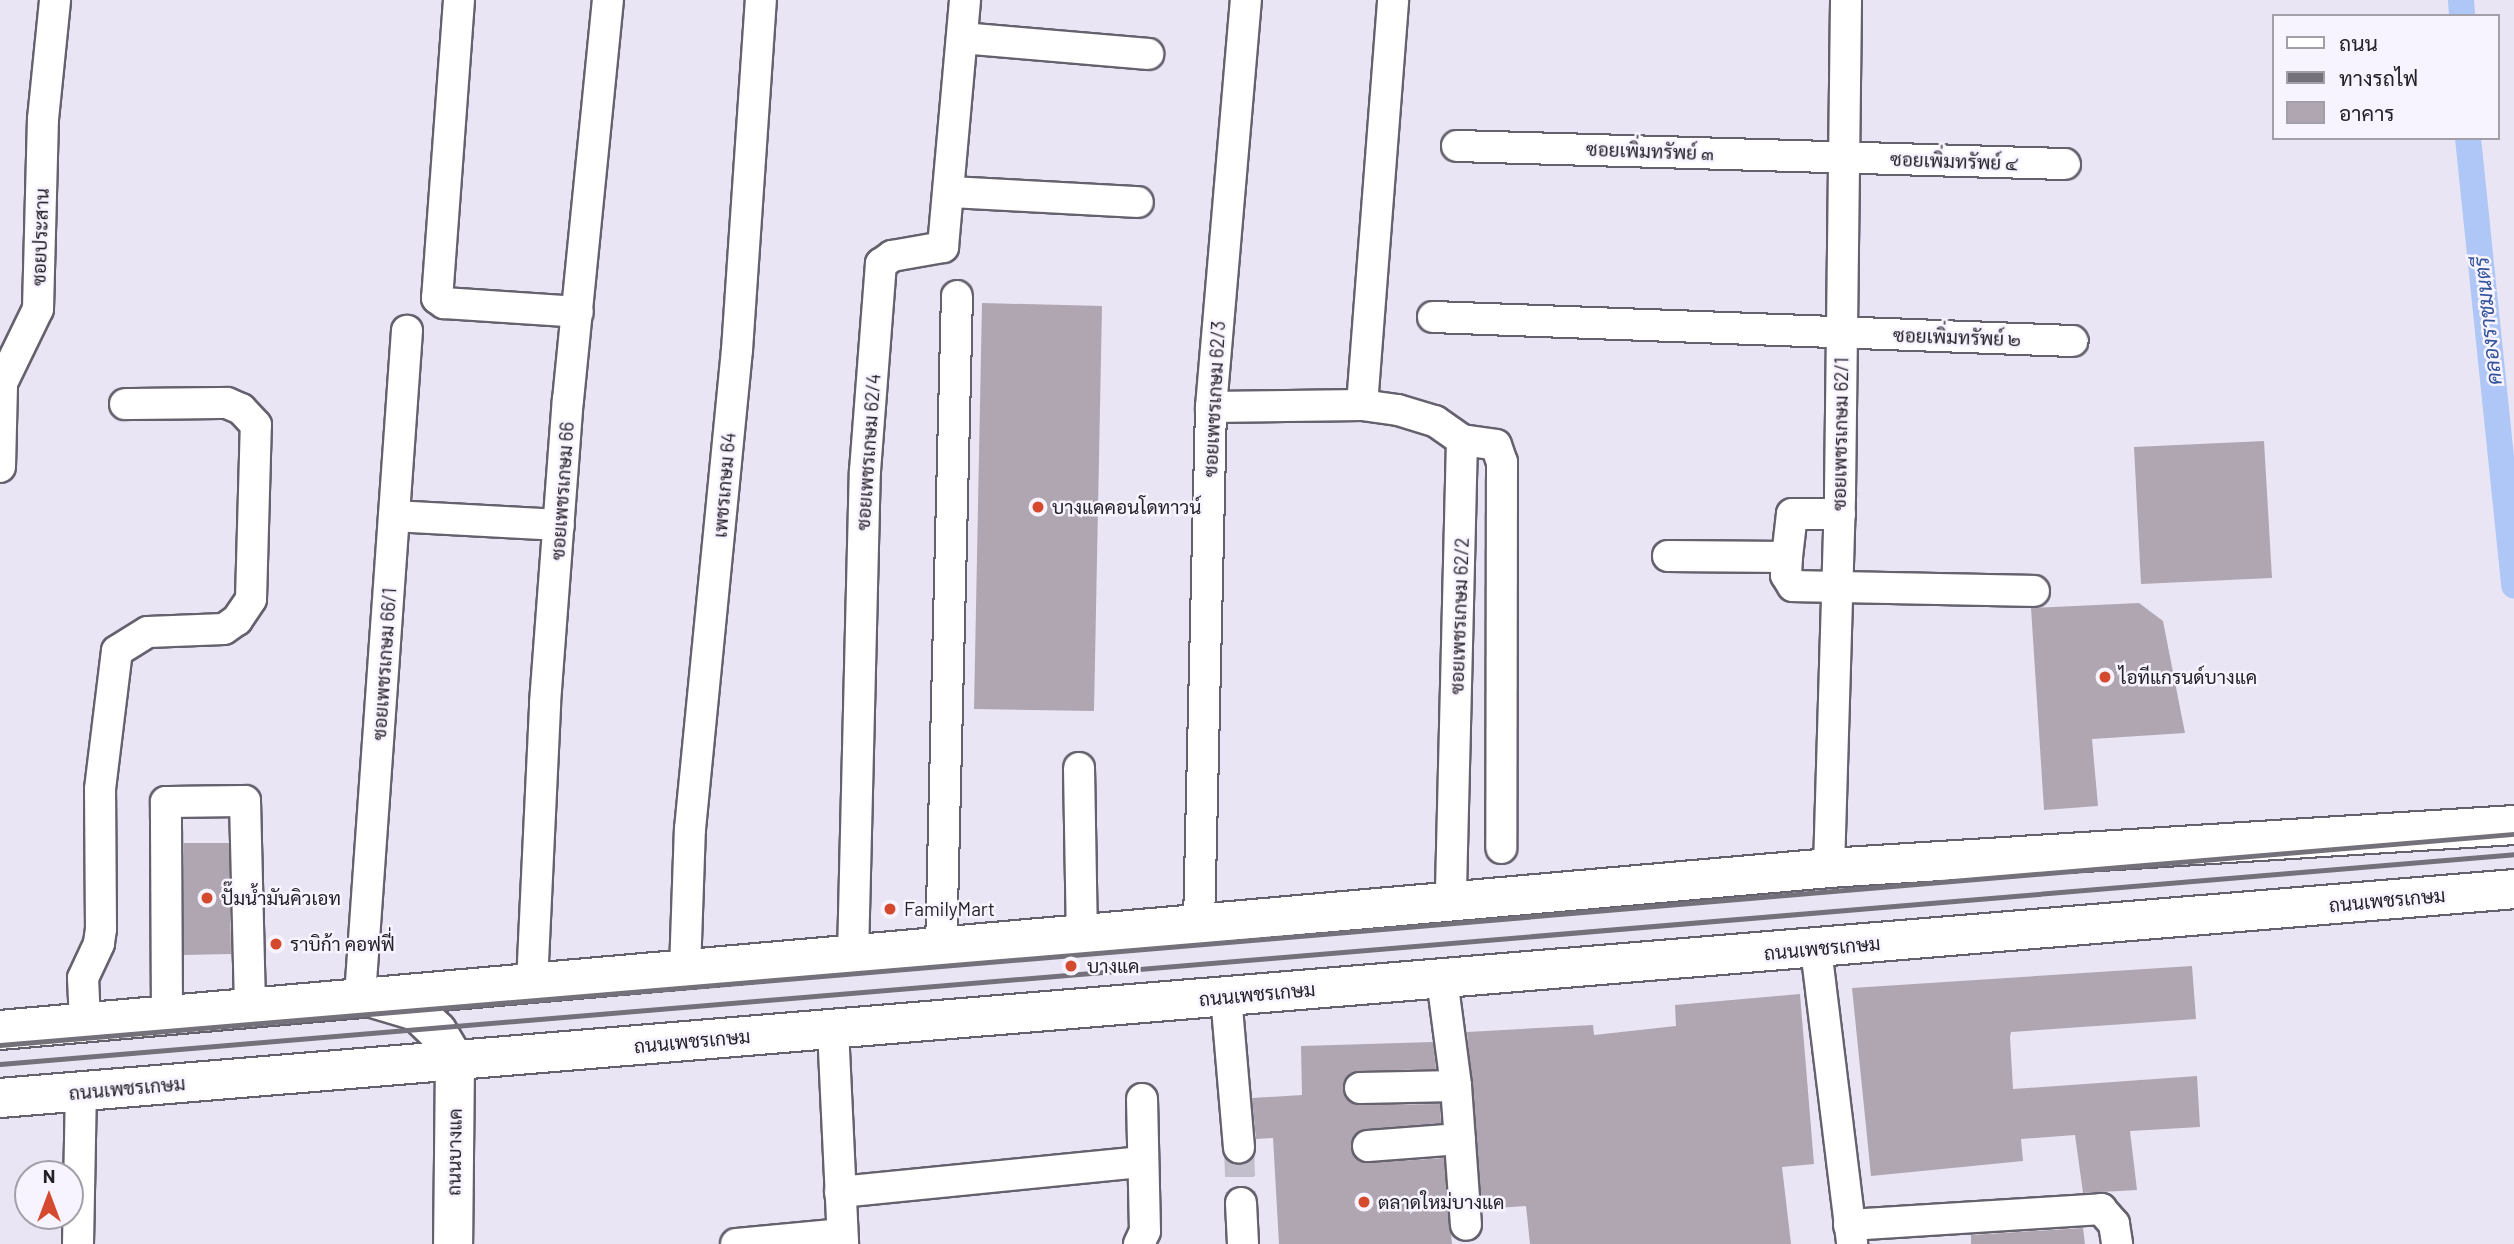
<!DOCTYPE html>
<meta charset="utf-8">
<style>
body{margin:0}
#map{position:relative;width:2514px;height:1244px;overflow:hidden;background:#eae5f4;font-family:Barlow,Sarabun,sans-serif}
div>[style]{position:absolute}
.canal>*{height:26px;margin:-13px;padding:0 13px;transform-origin:13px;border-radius:13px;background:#aec7f7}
.building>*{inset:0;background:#b0a6b2}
.minor-tunnel>*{height:30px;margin-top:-15px;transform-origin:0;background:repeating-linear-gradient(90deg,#c2becb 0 30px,transparent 0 45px)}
.roads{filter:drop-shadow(2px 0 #65616d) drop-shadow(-2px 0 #65616d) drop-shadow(0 2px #65616d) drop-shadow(0 -2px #65616d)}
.minor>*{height:30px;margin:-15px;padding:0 15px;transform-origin:15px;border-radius:15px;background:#fff}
.major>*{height:38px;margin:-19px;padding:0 19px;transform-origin:19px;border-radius:19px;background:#fff}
.rail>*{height:5px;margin:-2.5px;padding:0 2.5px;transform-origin:2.5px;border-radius:2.5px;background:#74717a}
.dots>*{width:19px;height:19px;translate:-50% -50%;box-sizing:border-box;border:4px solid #f7f3ff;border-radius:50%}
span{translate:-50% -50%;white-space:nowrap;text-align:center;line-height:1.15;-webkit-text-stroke:5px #f7f3ff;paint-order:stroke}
.street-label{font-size:19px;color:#242228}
.poi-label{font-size:19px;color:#242228}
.left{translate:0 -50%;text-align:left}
.water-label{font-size:21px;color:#33549b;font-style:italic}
.legend{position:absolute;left:2272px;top:14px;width:228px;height:126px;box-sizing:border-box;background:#f7f3ff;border:2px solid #a39fa9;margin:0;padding:9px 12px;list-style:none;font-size:21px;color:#242228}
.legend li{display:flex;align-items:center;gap:14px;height:35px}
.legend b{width:35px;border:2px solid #a39fa9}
.north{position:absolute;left:14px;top:1160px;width:70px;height:70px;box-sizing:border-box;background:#f7f3ff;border:2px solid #a39fa9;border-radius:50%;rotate:0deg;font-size:19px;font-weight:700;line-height:28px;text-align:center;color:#242228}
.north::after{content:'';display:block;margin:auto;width:24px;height:32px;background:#d5492f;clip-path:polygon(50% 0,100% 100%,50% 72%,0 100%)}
</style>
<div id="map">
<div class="canal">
<i style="left:2461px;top:0;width:16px;rotate:86deg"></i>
<i style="left:2468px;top:138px;width:450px;rotate:84.1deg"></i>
</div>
<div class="building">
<i style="clip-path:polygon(982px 303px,1102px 306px,1094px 711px,974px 709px)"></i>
<i style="clip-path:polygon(2264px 441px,2272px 578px,2141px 584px,2134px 447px)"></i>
<i style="clip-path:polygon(2139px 603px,2163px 621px,2185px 733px,2092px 739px,2098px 806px,2044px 810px,2031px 608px)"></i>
<i style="clip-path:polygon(184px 843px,229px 843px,231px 954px,184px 955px)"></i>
<i style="clip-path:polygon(2192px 966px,2196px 1019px,2011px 1032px,2010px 1037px,2013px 1089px,2197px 1076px,2200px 1127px,2130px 1131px,2137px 1190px,2083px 1193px,2075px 1135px,2021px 1139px,2023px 1161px,1871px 1176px,1852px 988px)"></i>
<i style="clip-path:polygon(1800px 994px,1814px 1164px,1782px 1167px,1791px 1244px,1530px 1244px,1526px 1206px,1482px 1209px,1467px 1032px,1593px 1025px,1594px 1035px,1676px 1026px,1675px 1005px)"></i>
<i style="clip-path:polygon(1433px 1042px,1436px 1069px,1359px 1071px,1345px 1079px,1343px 1089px,1345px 1098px,1360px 1105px,1440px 1104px,1441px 1123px,1366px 1129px,1353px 1138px,1351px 1148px,1360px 1161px,1369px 1163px,1444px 1158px,1452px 1244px,1279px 1244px,1273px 1138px,1256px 1139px,1252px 1098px,1302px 1095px,1301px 1046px)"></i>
<i style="clip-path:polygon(2083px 1228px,2085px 1244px,1971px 1244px,1971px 1235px)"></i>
</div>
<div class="minor-tunnel">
<i style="left:1239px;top:1147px;width:56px;rotate:88deg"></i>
</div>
<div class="roads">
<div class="minor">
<i style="left:459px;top:0;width:299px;rotate:94.2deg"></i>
<i style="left:437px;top:298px;width:9px;rotate:36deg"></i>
<i style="left:444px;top:303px;width:134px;rotate:3.8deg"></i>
<i style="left:962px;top:38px;width:187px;rotate:4.9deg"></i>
<i style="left:1457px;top:146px;width:608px;rotate:1.7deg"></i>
<i style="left:952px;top:192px;width:186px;rotate:3.1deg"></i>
<i style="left:1433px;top:317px;width:640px;rotate:2.15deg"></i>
<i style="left:1362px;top:405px;width:406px;rotate:-85.6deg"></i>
<i style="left:1211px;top:407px;width:151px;rotate:-0.8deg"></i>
<i style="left:1362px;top:405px;width:36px;rotate:8deg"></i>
<i style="left:1398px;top:410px;width:39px;rotate:17deg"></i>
<i style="left:1435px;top:421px;width:33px;rotate:35deg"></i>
<i style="left:1462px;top:440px;width:460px;rotate:91.4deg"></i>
<i style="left:1462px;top:440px;width:34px;rotate:8deg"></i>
<i style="left:1496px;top:445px;width:18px;rotate:71deg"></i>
<i style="left:1502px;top:462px;width:386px;rotate:90.1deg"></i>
<i style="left:0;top:467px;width:84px;rotate:-88.6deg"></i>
<i style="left:2px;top:383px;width:82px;rotate:-64.1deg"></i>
<i style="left:38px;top:309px;width:190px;rotate:-88.5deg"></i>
<i style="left:43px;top:119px;width:120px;rotate:-84.2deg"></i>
<i style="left:394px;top:516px;width:165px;rotate:3.1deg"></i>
<i style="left:1668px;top:556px;width:119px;rotate:0.5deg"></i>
<i style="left:1787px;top:557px;width:43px;rotate:-83.4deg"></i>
<i style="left:1792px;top:514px;width:48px"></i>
<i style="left:1787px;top:557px;width:18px;rotate:93deg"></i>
<i style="left:1786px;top:575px;width:13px;rotate:58deg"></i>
<i style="left:1793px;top:586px;width:241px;rotate:1.2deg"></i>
<i style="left:1079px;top:768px;width:168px;rotate:89deg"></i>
<i style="left:1829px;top:868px;width:375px;rotate:-88.3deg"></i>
<i style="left:1840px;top:493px;width:493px;rotate:-89.3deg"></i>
<i style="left:1199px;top:924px;width:517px;rotate:-88.67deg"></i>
<i style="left:1211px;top:407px;width:409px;rotate:-85.1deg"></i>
<i style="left:941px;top:949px;width:653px;rotate:-88.6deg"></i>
<i style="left:1816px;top:949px;width:297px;rotate:83deg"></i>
<i style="left:853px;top:955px;width:484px;rotate:-88.6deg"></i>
<i style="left:865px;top:471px;width:208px;rotate:-85.6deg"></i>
<i style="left:881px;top:264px;width:14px;rotate:-36deg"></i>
<i style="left:892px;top:256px;width:52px;rotate:-10deg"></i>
<i style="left:943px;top:247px;width:248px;rotate:-84.9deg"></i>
<i style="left:685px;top:970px;width:141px;rotate:-88deg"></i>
<i style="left:690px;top:829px;width:481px;rotate:-84.4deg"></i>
<i style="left:737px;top:350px;width:351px;rotate:-86.1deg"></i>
<i style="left:1442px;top:979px;width:108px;rotate:82.5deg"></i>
<i style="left:1456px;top:1086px;width:139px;rotate:85.9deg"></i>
<i style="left:532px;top:983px;width:280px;rotate:-87.3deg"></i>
<i style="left:545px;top:703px;width:304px;rotate:-85.7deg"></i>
<i style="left:568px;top:400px;width:402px;rotate:-84.3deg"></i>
<i style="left:360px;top:996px;width:667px;rotate:-85.96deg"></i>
<i style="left:1226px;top:996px;width:152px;rotate:85.1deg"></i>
<i style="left:167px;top:1015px;width:213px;rotate:-90.3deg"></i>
<i style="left:166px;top:802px;width:79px;rotate:-0.7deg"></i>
<i style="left:245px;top:801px;width:205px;rotate:88.6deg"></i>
<i style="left:85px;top:1022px;width:44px;rotate:-92.6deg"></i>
<i style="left:83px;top:978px;width:38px;rotate:-65deg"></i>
<i style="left:99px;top:943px;width:14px;rotate:-82deg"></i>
<i style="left:101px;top:929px;width:140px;rotate:-90.4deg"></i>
<i style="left:100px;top:789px;width:139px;rotate:-83deg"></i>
<i style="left:117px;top:651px;width:36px;rotate:-32deg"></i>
<i style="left:148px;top:632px;width:76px;rotate:-2.3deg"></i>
<i style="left:224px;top:629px;width:16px;rotate:-35deg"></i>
<i style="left:237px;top:620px;width:25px;rotate:-56deg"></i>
<i style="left:251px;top:599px;width:174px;rotate:-88.4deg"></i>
<i style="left:256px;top:425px;width:22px;rotate:-133deg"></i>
<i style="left:241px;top:409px;width:15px;rotate:-157deg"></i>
<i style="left:227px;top:403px;width:102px;rotate:179.4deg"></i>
<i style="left:833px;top:1029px;width:215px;rotate:87.3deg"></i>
<i style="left:1360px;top:1088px;width:96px;rotate:-1.2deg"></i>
<i style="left:1368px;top:1146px;width:92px;rotate:-4.4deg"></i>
<i style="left:840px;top:1192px;width:304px;rotate:-5.7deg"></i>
<i style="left:1241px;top:1203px;width:41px;rotate:87.2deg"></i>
<i style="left:1849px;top:1225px;width:253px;rotate:-3.6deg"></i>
<i style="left:2101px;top:1209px;width:20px;rotate:49deg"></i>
<i style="left:2114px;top:1224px;width:20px;rotate:81deg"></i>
<i style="left:78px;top:1244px;width:153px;rotate:-88.9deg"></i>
<i style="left:736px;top:1244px;width:106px;rotate:-5.4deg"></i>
<i style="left:1139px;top:1244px;width:14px;rotate:-65deg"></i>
<i style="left:1145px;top:1231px;width:132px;rotate:-91.3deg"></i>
</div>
<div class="major">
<i style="left:376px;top:999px;width:42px;rotate:16.7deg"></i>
<i style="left:416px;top:1011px;width:29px;rotate:44deg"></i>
<i style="left:437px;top:1031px;width:35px;rotate:59deg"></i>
<i style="left:455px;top:1061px;width:183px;rotate:90.6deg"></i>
<i style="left:0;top:1030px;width:1836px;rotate:-5.06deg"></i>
<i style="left:1829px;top:868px;width:686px;rotate:-3.59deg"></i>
<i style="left:0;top:1098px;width:2523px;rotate:-4.75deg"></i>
</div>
</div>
<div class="rail">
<i style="left:0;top:1045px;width:2523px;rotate:-4.8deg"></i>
<i style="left:0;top:1064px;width:2523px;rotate:-4.77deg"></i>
</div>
<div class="dots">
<i style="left:1038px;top:507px;background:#d5492f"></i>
<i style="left:2105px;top:677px;background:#d5492f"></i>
<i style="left:207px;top:898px;background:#d5492f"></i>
<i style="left:890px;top:909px;background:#d5492f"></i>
<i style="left:276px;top:944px;background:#d5492f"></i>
<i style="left:1071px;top:966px;background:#d5492f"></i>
<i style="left:1364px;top:1202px;background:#d5492f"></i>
</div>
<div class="street-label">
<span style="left:1650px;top:151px;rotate:2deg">ซอยเพิ่มทรัพย์ ๓</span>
<span style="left:1954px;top:161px;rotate:2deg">ซอยเพิ่มทรัพย์ ๔</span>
<span style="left:40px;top:237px;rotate:-88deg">ซอยประสาน</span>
<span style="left:1957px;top:337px;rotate:2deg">ซอยเพิ่มทรัพย์ ๒</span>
<span style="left:1214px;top:399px;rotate:-87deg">ซอยเพชรเกษม 62/3</span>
<span style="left:1840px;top:434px;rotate:-89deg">ซอยเพชรเกษม 62/1</span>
<span style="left:868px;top:452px;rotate:-86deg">ซอยเพชรเกษม 62/4</span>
<span style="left:724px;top:485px;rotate:-85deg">เพชรเกษม 64</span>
<span style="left:562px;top:491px;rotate:-86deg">ซอยเพชรเกษม 66</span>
<span style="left:1459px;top:616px;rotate:-88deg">ซอยเพชรเกษม 62/2</span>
<span style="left:384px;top:664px;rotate:-86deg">ซอยเพชรเกษม 66/1</span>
<span style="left:2387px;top:900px;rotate:-5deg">ถนนเพชรเกษม</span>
<span style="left:1822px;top:948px;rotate:-5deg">ถนนเพชรเกษม</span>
<span style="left:1257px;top:994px;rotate:-5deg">ถนนเพชรเกษม</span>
<span style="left:692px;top:1041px;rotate:-5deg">ถนนเพชรเกษม</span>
<span style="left:127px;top:1088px;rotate:-5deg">ถนนเพชรเกษม</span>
<span style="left:454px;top:1152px;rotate:-89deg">ถนนบางแค</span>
</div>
<div class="poi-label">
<span class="left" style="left:1052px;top:507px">บางแคคอนโดทาวน์</span>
<span class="left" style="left:2119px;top:677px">ไอทีแกรนด์บางแค</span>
<span class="left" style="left:221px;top:898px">ปั๊มน้ำมันคิวเอท</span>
<span class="left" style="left:904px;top:909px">FamilyMart</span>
<span class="left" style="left:290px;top:944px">ราบิก้า คอฟฟี่</span>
<span class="left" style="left:1087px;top:966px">บางแค</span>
<span class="left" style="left:1378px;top:1202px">ตลาดใหม่บางแค</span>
</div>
<div class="water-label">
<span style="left:2487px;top:321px;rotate:-96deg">คลองราชมนตรี</span>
</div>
<ul class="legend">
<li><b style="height:9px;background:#fff"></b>ถนน</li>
<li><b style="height:9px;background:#74717a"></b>ทางรถไฟ</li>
<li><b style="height:19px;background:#b0a6b2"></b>อาคาร</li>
</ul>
<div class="north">N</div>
</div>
